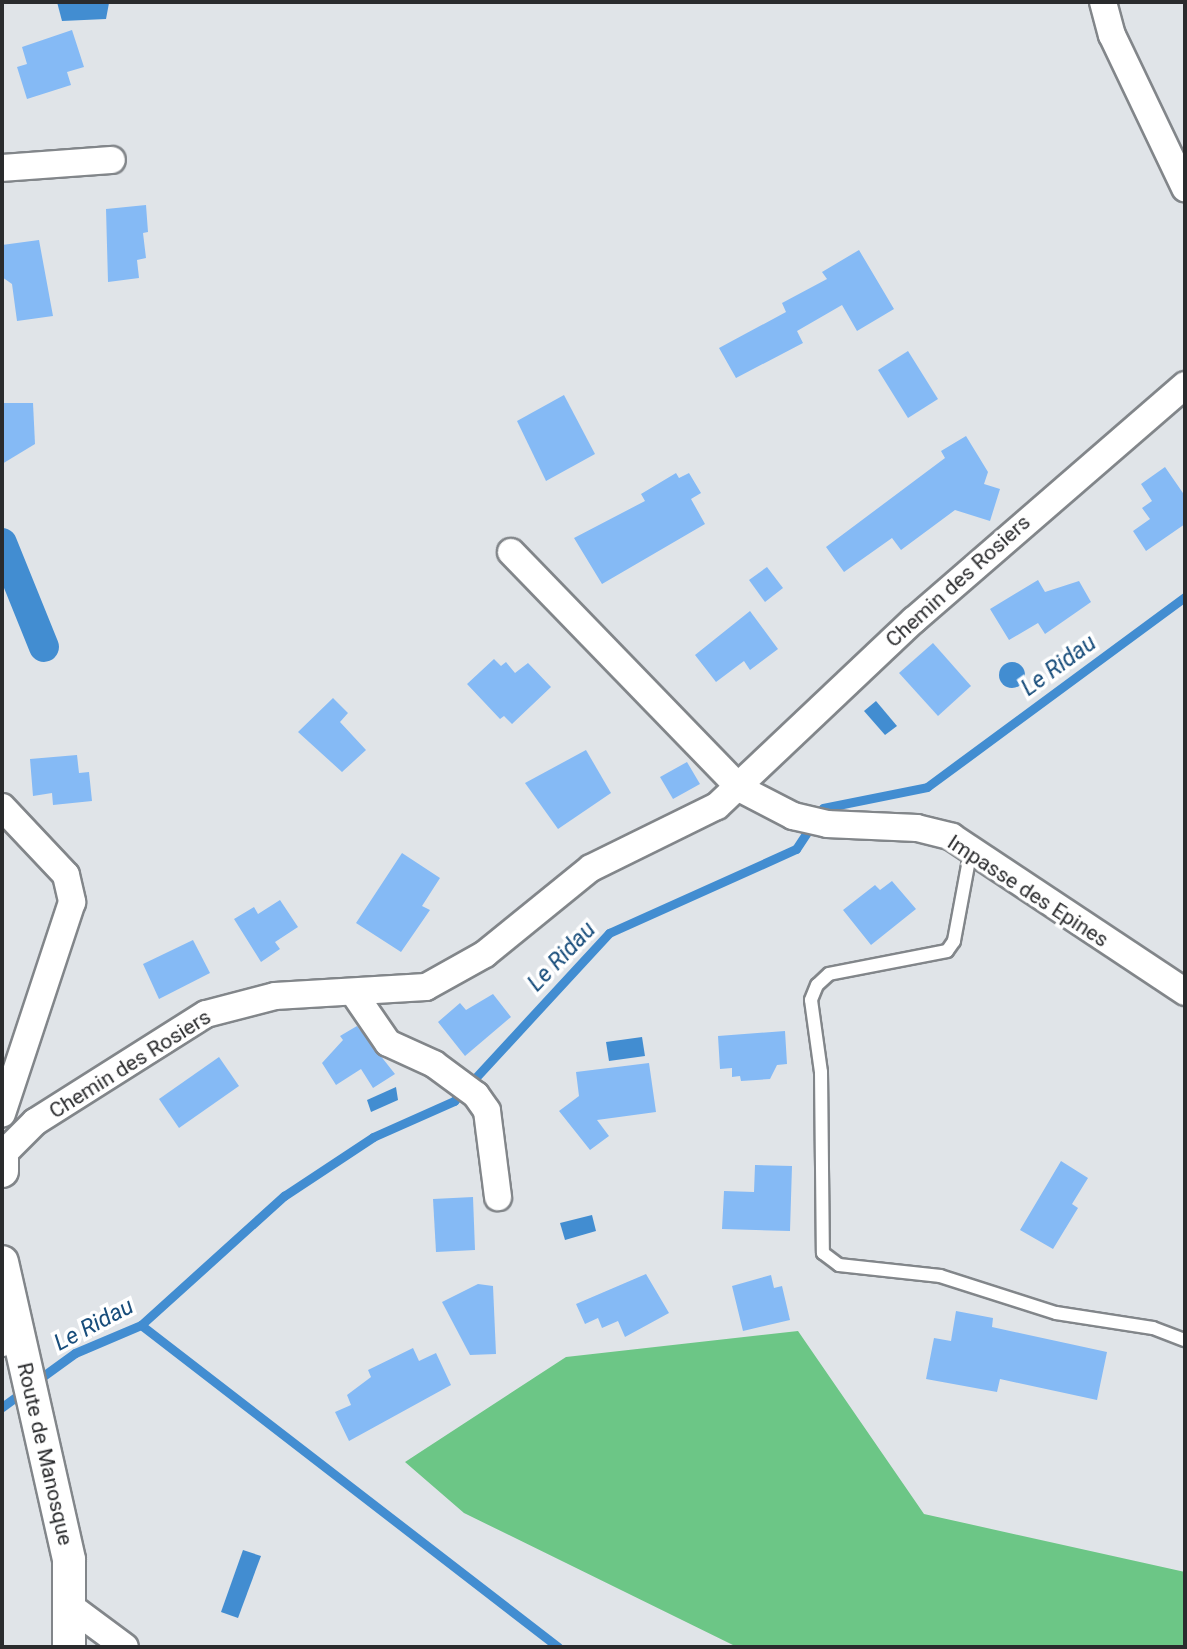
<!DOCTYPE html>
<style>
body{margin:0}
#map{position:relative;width:1187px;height:1649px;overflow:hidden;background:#e0e4e8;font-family:Roboto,sans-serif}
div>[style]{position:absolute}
.forest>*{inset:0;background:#6cc686}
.water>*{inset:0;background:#428dd1}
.round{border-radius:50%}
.stream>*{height:9px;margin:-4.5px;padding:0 4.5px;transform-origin:4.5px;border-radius:4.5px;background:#428dd1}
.canal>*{height:30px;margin:-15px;padding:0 15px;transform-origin:15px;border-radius:15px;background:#428dd1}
.building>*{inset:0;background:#85baf5}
.roads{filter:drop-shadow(2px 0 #82868a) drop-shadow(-2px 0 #82868a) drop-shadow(0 2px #82868a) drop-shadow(0 -2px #82868a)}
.service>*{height:12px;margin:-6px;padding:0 6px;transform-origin:6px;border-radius:6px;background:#fff}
.minor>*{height:26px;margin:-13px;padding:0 13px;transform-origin:13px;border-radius:13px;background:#fff}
.tertiary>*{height:32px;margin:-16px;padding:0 16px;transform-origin:16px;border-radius:16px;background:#fff}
span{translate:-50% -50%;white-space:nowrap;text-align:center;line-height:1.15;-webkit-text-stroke:7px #fff;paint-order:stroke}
.street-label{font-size:21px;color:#2a2b2d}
.water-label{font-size:23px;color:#184d7b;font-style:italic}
.frame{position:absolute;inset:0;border:4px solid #2a2b2d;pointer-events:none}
</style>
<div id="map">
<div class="forest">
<i style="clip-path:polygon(798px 1331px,924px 1514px,1185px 1572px,1185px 1647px,737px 1647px,464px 1513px,405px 1462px,566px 1357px)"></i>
</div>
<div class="water">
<i style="clip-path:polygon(57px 2px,108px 2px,109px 3px,106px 19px,62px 21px)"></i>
<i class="round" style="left:999px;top:662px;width:26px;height:26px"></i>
<i style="clip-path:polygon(876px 701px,897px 726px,885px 735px,864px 711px)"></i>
<i style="clip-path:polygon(642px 1037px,645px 1056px,609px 1061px,606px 1042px)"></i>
<i style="clip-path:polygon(396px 1087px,398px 1100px,371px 1112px,367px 1100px)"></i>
<i style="clip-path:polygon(592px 1215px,596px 1231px,565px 1240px,560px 1223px)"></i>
<i style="clip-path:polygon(243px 1550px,261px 1556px,238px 1618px,221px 1612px)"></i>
</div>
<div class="stream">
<i style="left:141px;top:1325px;width:527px;rotate:37.67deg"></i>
<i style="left:35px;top:1382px;width:49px;rotate:-35.9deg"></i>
<i style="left:75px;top:1353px;width:72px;rotate:-23deg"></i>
<i style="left:141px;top:1325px;width:193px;rotate:-42.1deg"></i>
<i style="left:284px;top:1196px;width:107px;rotate:-33.5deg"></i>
<i style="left:373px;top:1137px;width:89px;rotate:-24deg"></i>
<i style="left:454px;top:1101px;width:229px;rotate:-47.3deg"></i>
<i style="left:609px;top:933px;width:205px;rotate:-24.2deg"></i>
<i style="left:796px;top:849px;width:49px;rotate:-56.6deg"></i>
<i style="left:823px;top:808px;width:106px;rotate:-11.4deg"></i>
<i style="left:927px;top:787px;width:320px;rotate:-36.4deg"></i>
<i style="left:2px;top:1407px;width:27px;rotate:-36deg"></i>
</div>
<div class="canal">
<i style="left:2px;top:543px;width:112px;rotate:68deg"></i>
</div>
<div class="building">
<i style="clip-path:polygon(72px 30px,84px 67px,67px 72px,71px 85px,27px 99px,17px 67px,27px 64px,22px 47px)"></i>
<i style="clip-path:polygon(146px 205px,148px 232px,143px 233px,146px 258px,137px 260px,139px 278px,108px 282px,106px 209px)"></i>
<i style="clip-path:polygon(39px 240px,53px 316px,17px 321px,12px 284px,2px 277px,2px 245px)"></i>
<i style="clip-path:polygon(859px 250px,894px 309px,857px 331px,842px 305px,797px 331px,803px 343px,736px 378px,719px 348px,786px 312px,782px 303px,827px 279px,822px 272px)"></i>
<i style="clip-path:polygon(908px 351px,938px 399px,908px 418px,878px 370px)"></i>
<i style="clip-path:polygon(564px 395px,595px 454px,546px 481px,517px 421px)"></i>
<i style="clip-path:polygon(2px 403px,33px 403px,35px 444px,2px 464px)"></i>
<i style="clip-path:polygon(966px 436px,988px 472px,984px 484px,1000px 489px,990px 521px,955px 510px,901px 550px,892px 538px,844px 572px,826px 547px,945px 458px,941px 451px)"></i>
<i style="clip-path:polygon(1165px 467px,1185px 496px,1185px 524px,1146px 551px,1133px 531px,1150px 519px,1142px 508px,1152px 501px,1141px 484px)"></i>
<i style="clip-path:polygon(676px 473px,679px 478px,689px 473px,701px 493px,691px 499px,705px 524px,602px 584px,574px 538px,645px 501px,641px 494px)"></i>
<i style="clip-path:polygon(767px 567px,783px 588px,765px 602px,749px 580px)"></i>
<i style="clip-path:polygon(1038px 580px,1045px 592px,1079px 581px,1091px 602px,1045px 634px,1038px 623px,1009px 640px,990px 609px)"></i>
<i style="clip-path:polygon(750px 611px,778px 649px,750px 670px,744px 661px,716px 682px,695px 655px)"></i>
<i style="clip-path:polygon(933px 643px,971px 686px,938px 716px,899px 673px)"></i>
<i style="clip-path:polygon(494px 659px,501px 666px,506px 662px,515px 673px,528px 663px,551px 687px,512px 724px,504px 716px,500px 719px,467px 684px)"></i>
<i style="clip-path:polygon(333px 698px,348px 713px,340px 722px,366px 750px,342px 772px,298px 732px)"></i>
<i style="clip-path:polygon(586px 750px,611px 793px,558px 829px,525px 783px)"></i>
<i style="clip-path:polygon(77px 755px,79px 773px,89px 772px,92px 801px,53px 805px,52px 793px,33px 796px,30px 759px)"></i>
<i style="clip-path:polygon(687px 762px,700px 784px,673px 799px,660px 777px)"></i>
<i style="clip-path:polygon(402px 853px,440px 878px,422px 906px,430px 910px,401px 952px,356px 923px)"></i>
<i style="clip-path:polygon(892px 881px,916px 909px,871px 945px,843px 910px,875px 885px,880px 890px)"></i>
<i style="clip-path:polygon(280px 900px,298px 927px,275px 942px,280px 949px,261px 962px,234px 919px,254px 907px,258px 914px)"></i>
<i style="clip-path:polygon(193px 940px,210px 973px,159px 999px,143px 964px)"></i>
<i style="clip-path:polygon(493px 994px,511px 1017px,465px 1056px,438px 1022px,460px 1003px,466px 1010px)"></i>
<i style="clip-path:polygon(357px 1026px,395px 1074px,373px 1088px,361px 1069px,336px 1085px,322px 1063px,343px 1040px,340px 1036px)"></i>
<i style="clip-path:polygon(785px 1031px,787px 1064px,777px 1065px,770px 1079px,741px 1081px,740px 1076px,732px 1077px,732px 1068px,720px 1069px,718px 1036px)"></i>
<i style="clip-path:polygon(219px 1057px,239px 1086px,179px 1128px,159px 1099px)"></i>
<i style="clip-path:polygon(649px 1063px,656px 1112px,597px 1120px,609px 1136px,590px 1150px,559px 1111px,579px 1096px,576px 1072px)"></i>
<i style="clip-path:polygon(1061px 1161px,1088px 1178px,1072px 1204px,1078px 1208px,1053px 1249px,1020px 1230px)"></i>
<i style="clip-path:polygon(755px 1165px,792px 1166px,790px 1231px,722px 1229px,724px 1191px,754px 1192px)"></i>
<i style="clip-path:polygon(473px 1197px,475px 1250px,436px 1252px,433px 1199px)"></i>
<i style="clip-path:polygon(646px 1274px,669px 1313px,625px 1337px,618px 1321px,602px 1328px,598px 1318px,585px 1324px,576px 1304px)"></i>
<i style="clip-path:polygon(771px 1275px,774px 1288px,782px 1286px,790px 1320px,743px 1331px,732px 1286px)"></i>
<i style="clip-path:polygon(478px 1284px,493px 1286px,496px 1354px,470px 1355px,442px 1302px)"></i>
<i style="clip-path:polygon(956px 1311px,993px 1318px,992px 1327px,1107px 1352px,1097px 1400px,1000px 1379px,997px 1392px,926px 1379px,934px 1338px,951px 1341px)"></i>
<i style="clip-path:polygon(413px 1348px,419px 1361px,436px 1353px,451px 1385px,349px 1441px,335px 1412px,351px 1405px,347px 1395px,371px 1377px,368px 1370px)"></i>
</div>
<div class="roads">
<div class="service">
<i style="left:971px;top:849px;width:94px;rotate:100.5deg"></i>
<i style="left:954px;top:941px;width:12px;rotate:125deg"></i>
<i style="left:947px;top:951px;width:120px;rotate:169deg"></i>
<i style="left:829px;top:974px;width:16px;rotate:137deg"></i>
<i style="left:817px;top:985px;width:16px;rotate:112deg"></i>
<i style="left:811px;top:1000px;width:73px;rotate:82.1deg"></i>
<i style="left:821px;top:1072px;width:181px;rotate:89.4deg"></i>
<i style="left:823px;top:1253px;width:20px;rotate:37deg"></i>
<i style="left:839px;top:1265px;width:102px;rotate:6.2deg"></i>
<i style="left:940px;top:1276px;width:122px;rotate:17.7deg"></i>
<i style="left:1056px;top:1313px;width:98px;rotate:8.8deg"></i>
<i style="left:1153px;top:1328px;width:34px;rotate:21deg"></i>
<i style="left:2px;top:1349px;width:2px;rotate:27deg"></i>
</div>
<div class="minor">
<i style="left:1103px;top:2px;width:34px;rotate:75deg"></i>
<i style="left:1112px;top:35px;width:170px;rotate:64.5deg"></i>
<i style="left:2px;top:168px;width:110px;rotate:-4.2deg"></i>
<i style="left:511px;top:552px;width:330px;rotate:45.9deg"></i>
<i style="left:741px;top:789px;width:59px;rotate:27.4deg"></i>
<i style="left:793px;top:816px;width:35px;rotate:13deg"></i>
<i style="left:827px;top:824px;width:90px;rotate:2.5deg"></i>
<i style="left:917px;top:828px;width:36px;rotate:14deg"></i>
<i style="left:952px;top:837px;width:280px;rotate:33.6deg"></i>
<i style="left:2px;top:807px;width:93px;rotate:46.7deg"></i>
<i style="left:66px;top:875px;width:28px;rotate:77deg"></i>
<i style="left:72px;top:902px;width:223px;rotate:108.3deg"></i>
<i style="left:355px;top:995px;width:58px;rotate:55.5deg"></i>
<i style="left:388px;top:1043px;width:51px;rotate:24.5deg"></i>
<i style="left:434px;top:1064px;width:52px;rotate:36.4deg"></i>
<i style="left:476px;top:1095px;width:19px;rotate:55deg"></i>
<i style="left:487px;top:1111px;width:87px;rotate:82.7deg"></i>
<i style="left:2px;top:1155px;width:47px;rotate:-45deg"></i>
<i style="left:35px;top:1122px;width:202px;rotate:-32.3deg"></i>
<i style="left:206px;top:1014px;width:71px;rotate:-14.6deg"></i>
<i style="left:275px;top:996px;width:151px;rotate:-3.4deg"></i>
<i style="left:426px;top:987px;width:68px;rotate:-29.2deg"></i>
<i style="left:485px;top:954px;width:136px;rotate:-39.1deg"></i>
<i style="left:591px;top:868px;width:140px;rotate:-26.2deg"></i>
<i style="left:717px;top:806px;width:271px;rotate:-43.4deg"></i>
<i style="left:914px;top:620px;width:359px;rotate:-40.9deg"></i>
<i style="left:71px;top:1607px;width:67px;rotate:36.5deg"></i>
</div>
<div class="tertiary">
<i style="left:2px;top:1159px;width:12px;rotate:90deg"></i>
<i style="left:2px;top:1262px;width:305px;rotate:77.3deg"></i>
<i style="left:69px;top:1560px;width:87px;rotate:90deg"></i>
</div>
</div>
<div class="street-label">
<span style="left:958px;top:581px;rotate:-42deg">Chemin des Rosiers</span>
<span style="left:1028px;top:891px;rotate:33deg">Impasse des Epines</span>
<span style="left:130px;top:1064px;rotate:-32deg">Chemin des Rosiers</span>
<span style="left:45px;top:1454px;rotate:77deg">Route de Manosque</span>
</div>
<div class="water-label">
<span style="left:1059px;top:666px;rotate:-36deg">Le Ridau</span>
<span style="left:562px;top:957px;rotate:-46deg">Le Ridau</span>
<span style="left:94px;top:1325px;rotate:-28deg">Le Ridau</span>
</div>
<div class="frame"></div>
</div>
